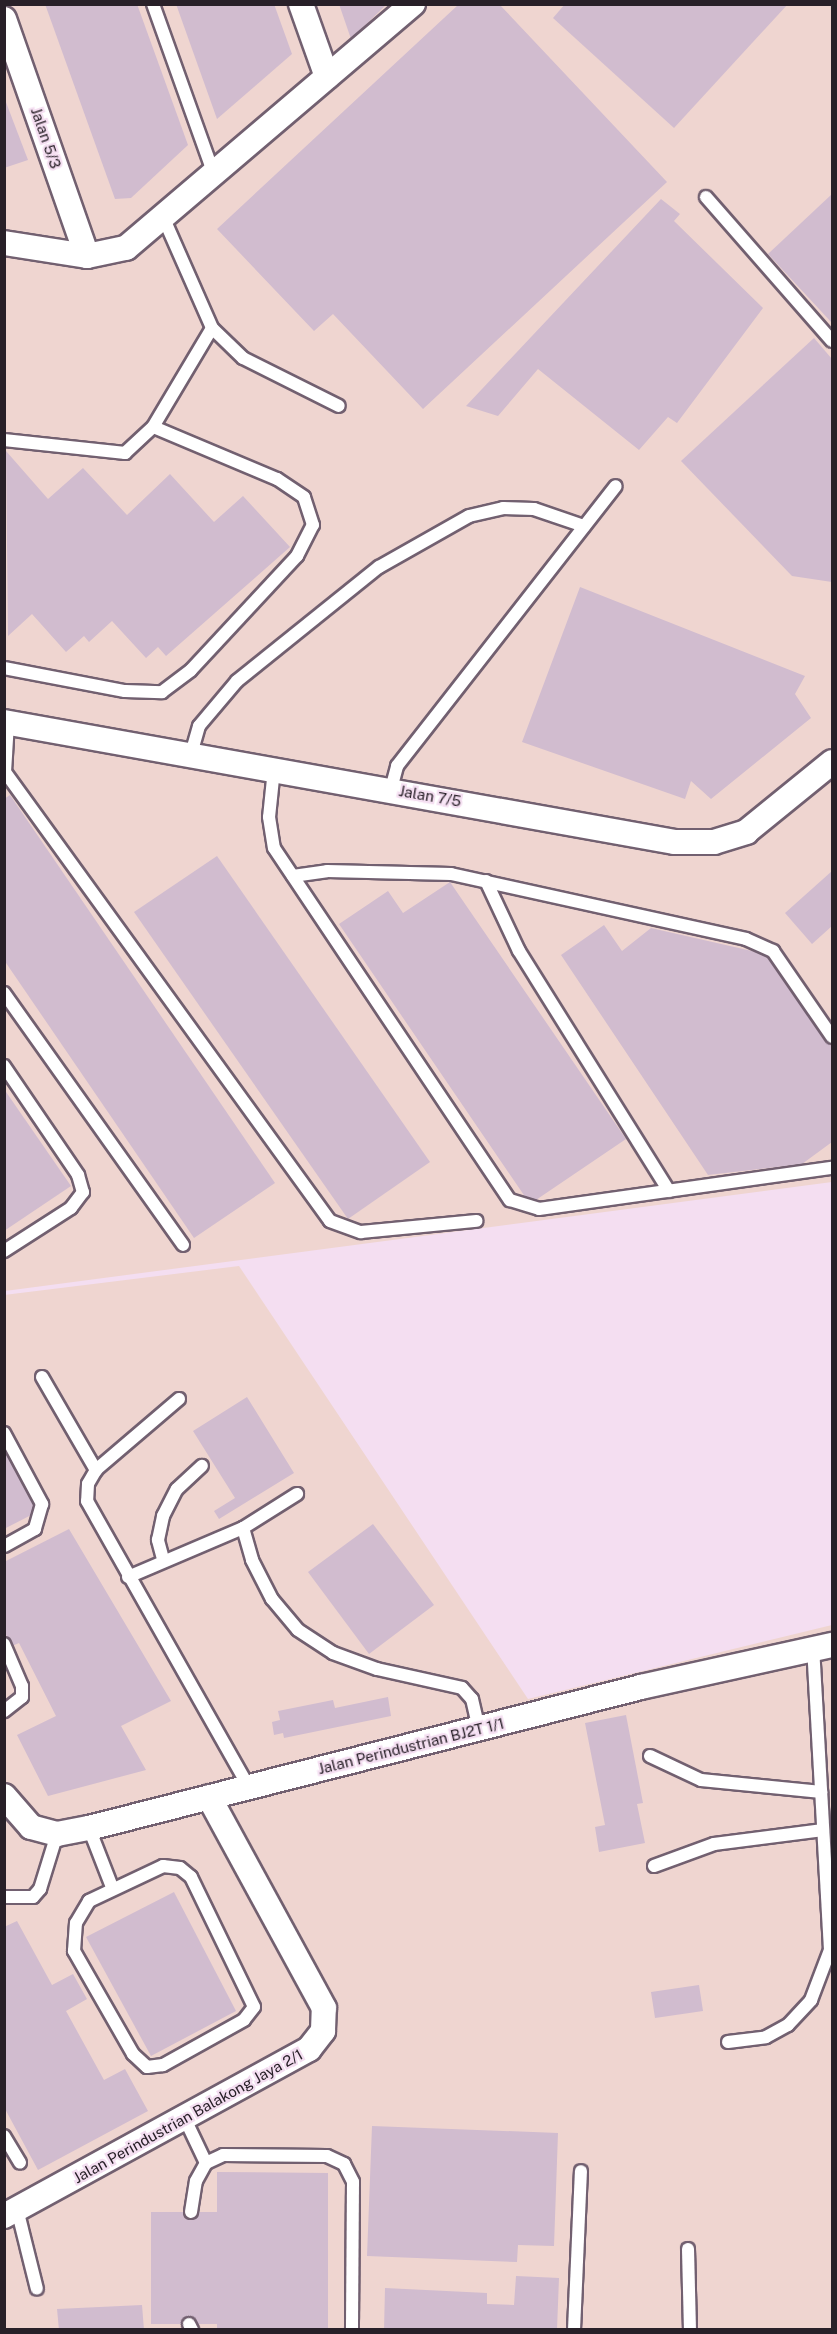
<!DOCTYPE html>
<style>
body{margin:0}
#map{position:relative;width:837px;height:2334px;overflow:hidden;background:#f4def1;font-family:"Public Sans",sans-serif}
div>[style]{position:absolute}
.industrial>*{inset:0;background:#efd5d0}
.building>*{inset:0;background:#d1bccf}
.roads{filter:drop-shadow(2px 0 #726070) drop-shadow(-2px 0 #726070) drop-shadow(0 2px #726070) drop-shadow(0 -2px #726070)}
.service>*{height:12px;margin:-6px;padding:0 6px;transform-origin:6px;border-radius:6px;background:#fff}
.minor>*{height:24px;margin:-12px;padding:0 12px;transform-origin:12px;border-radius:12px;background:#fff}
span{translate:-50% -50%;white-space:nowrap;text-align:center;line-height:1.15;-webkit-text-stroke:4.5px #f4def1;paint-order:stroke}
.street-label{font-size:15px;color:#282028}
.frame{position:absolute;inset:0;border:6px solid #282028;pointer-events:none}
</style>
<div id="map">
<div class="industrial">
<i style="clip-path:polygon(4px 5px,832px 5px,832px 1182px,5px 1291px)"></i>
<i style="clip-path:polygon(239px 1266px,528px 1699px,832px 1625px,832px 2329px,5px 2329px,4px 1295px)"></i>
</div>
<div class="building">
<i style="clip-path:polygon(45px 4px,137px 4px,188px 145px,131px 198px,115px 199px)"></i>
<i style="clip-path:polygon(176px 4px,274px 4px,292px 54px,217px 119px)"></i>
<i style="clip-path:polygon(339px 4px,387px 4px,351px 39px)"></i>
<i style="clip-path:polygon(565px 4px,788px 4px,674px 128px,553px 18px)"></i>
<i style="clip-path:polygon(458px 5px,500px 5px,667px 182px,423px 409px,333px 314px,314px 331px,217px 229px)"></i>
<i style="clip-path:polygon(4px 97px,28px 160px,4px 168px)"></i>
<i style="clip-path:polygon(832px 194px,832px 323px,768px 254px)"></i>
<i style="clip-path:polygon(661px 199px,680px 214px,674px 221px,763px 308px,677px 423px,668px 417px,639px 450px,538px 369px,498px 416px,466px 406px)"></i>
<i style="clip-path:polygon(814px 338px,832px 359px,832px 582px,792px 576px,681px 461px)"></i>
<i style="clip-path:polygon(6px 451px,48px 499px,83px 468px,127px 515px,170px 474px,214px 522px,243px 496px,290px 547px,166px 656px,158px 647px,146px 658px,112px 621px,89px 642px,84px 636px,66px 652px,32px 614px,8px 636px)"></i>
<i style="clip-path:polygon(580px 587px,805px 676px,795px 694px,811px 718px,711px 799px,691px 781px,685px 799px,522px 742px)"></i>
<i style="clip-path:polygon(10px 795px,275px 1183px,194px 1238px,4px 960px,4px 799px)"></i>
<i style="clip-path:polygon(217px 856px,430px 1162px,348px 1219px,134px 912px)"></i>
<i style="clip-path:polygon(832px 871px,832px 926px,812px 944px,785px 913px)"></i>
<i style="clip-path:polygon(450px 882px,626px 1139px,530px 1204px,339px 924px,388px 891px,403px 913px)"></i>
<i style="clip-path:polygon(604px 925px,622px 951px,651px 928px,774px 956px,832px 1043px,832px 1142px,802px 1164px,708px 1175px,561px 955px)"></i>
<i style="clip-path:polygon(4px 1089px,71px 1186px,4px 1231px)"></i>
<i style="clip-path:polygon(247px 1397px,294px 1473px,219px 1519px,214px 1511px,235px 1498px,193px 1431px)"></i>
<i style="clip-path:polygon(4px 1446px,39px 1511px,4px 1529px)"></i>
<i style="clip-path:polygon(373px 1524px,434px 1605px,369px 1654px,308px 1572px)"></i>
<i style="clip-path:polygon(69px 1529px,171px 1701px,121px 1726px,146px 1770px,48px 1796px,17px 1735px,56px 1716px,19px 1643px,12px 1646px,4px 1631px,4px 1562px)"></i>
<i style="clip-path:polygon(388px 1697px,391px 1716px,284px 1738px,283px 1733px,274px 1735px,272px 1722px,280px 1720px,278px 1711px,333px 1700px,335px 1708px)"></i>
<i style="clip-path:polygon(626px 1715px,643px 1803px,637px 1804px,645px 1843px,599px 1852px,595px 1827px,605px 1825px,585px 1723px)"></i>
<i style="clip-path:polygon(174px 1892px,236px 2011px,151px 2056px,86px 1937px)"></i>
<i style="clip-path:polygon(17px 1921px,52px 1985px,73px 1974px,87px 1999px,66px 2011px,104px 2080px,125px 2069px,148px 2111px,38px 2170px,4px 2107px,4px 1927px)"></i>
<i style="clip-path:polygon(699px 1985px,703px 2011px,655px 2018px,651px 1992px)"></i>
<i style="clip-path:polygon(372px 2126px,558px 2133px,554px 2246px,518px 2245px,517px 2262px,367px 2256px)"></i>
<i style="clip-path:polygon(217px 2172px,328px 2173px,328px 2330px,217px 2330px,217px 2324px,151px 2324px,151px 2212px,217px 2212px)"></i>
<i style="clip-path:polygon(516px 2276px,559px 2278px,557px 2330px,384px 2330px,385px 2288px,487px 2293px,487px 2304px,514px 2305px)"></i>
<i style="clip-path:polygon(142px 2305px,144px 2330px,59px 2330px,57px 2309px)"></i>
</div>
<div class="roads">
<div class="service">
<i style="left:153px;top:4px;width:181px;rotate:70.3deg"></i>
<i style="left:706px;top:197px;width:191px;rotate:48.8deg"></i>
<i style="left:164px;top:219px;width:119px;rotate:66.2deg"></i>
<i style="left:212px;top:328px;width:43px;rotate:44.1deg"></i>
<i style="left:243px;top:358px;width:107px;rotate:26.6deg"></i>
<i style="left:4px;top:440px;width:122px;rotate:6.1deg"></i>
<i style="left:125px;top:453px;width:38px;rotate:-43deg"></i>
<i style="left:4px;top:668px;width:123px;rotate:10.8deg"></i>
<i style="left:125px;top:691px;width:37px;rotate:2deg"></i>
<i style="left:162px;top:692px;width:36px;rotate:-37deg"></i>
<i style="left:191px;top:670px;width:156px;rotate:-47.1deg"></i>
<i style="left:297px;top:556px;width:35px;rotate:-63deg"></i>
<i style="left:313px;top:525px;width:29px;rotate:-108deg"></i>
<i style="left:304px;top:497px;width:32px;rotate:-146deg"></i>
<i style="left:277px;top:479px;width:134px;rotate:-157.2deg"></i>
<i style="left:153px;top:427px;width:115px;rotate:-59.2deg"></i>
<i style="left:8px;top:722px;width:50px;rotate:93.4deg"></i>
<i style="left:5px;top:772px;width:554px;rotate:54.1deg"></i>
<i style="left:330px;top:1221px;width:33px;rotate:20deg"></i>
<i style="left:361px;top:1232px;width:116px;rotate:-5.5deg"></i>
<i style="left:191px;top:754px;width:29px;rotate:-74deg"></i>
<i style="left:199px;top:726px;width:59px;rotate:-49.8deg"></i>
<i style="left:237px;top:681px;width:182px;rotate:-38.8deg"></i>
<i style="left:379px;top:567px;width:103px;rotate:-29.5deg"></i>
<i style="left:469px;top:516px;width:35px;rotate:-13deg"></i>
<i style="left:503px;top:508px;width:31px;rotate:2deg"></i>
<i style="left:534px;top:509px;width:53px;rotate:18.8deg"></i>
<i style="left:274px;top:769px;width:48px;rotate:95.9deg"></i>
<i style="left:269px;top:817px;width:31px;rotate:81deg"></i>
<i style="left:274px;top:848px;width:424px;rotate:56.2deg"></i>
<i style="left:510px;top:1200px;width:30px;rotate:17deg"></i>
<i style="left:539px;top:1209px;width:296px;rotate:-8deg"></i>
<i style="left:391px;top:789px;width:24px;rotate:-75deg"></i>
<i style="left:397px;top:766px;width:355px;rotate:-52deg"></i>
<i style="left:293px;top:876px;width:34px;rotate:-8deg"></i>
<i style="left:327px;top:871px;width:124px;rotate:1.4deg"></i>
<i style="left:451px;top:874px;width:302px;rotate:12.4deg"></i>
<i style="left:746px;top:939px;width:30px;rotate:24deg"></i>
<i style="left:773px;top:951px;width:104px;rotate:55.5deg"></i>
<i style="left:486px;top:881px;width:77px;rotate:64.8deg"></i>
<i style="left:519px;top:951px;width:283px;rotate:58deg"></i>
<i style="left:4px;top:993px;width:309px;rotate:54.6deg"></i>
<i style="left:4px;top:1066px;width:132px;rotate:55.8deg"></i>
<i style="left:78px;top:1175px;width:18px;rotate:74deg"></i>
<i style="left:83px;top:1192px;width:20px;rotate:127deg"></i>
<i style="left:71px;top:1208px;width:80px;rotate:147.3deg"></i>
<i style="left:42px;top:1377px;width:108px;rotate:59.9deg"></i>
<i style="left:179px;top:1399px;width:109px;rotate:139.5deg"></i>
<i style="left:96px;top:1470px;width:16px;rotate:120deg"></i>
<i style="left:88px;top:1484px;width:17px;rotate:93deg"></i>
<i style="left:87px;top:1501px;width:327px;rotate:60.5deg"></i>
<i style="left:4px;top:1433px;width:81px;rotate:61.8deg"></i>
<i style="left:42px;top:1504px;width:26px;rotate:106deg"></i>
<i style="left:35px;top:1529px;width:35px;rotate:151deg"></i>
<i style="left:243px;top:1528px;width:33px;rotate:74deg"></i>
<i style="left:252px;top:1560px;width:44px;rotate:62.9deg"></i>
<i style="left:272px;top:1599px;width:40px;rotate:50deg"></i>
<i style="left:298px;top:1630px;width:42px;rotate:33.3deg"></i>
<i style="left:333px;top:1653px;width:47px;rotate:20deg"></i>
<i style="left:377px;top:1669px;width:87px;rotate:12.6deg"></i>
<i style="left:462px;top:1688px;width:15px;rotate:48deg"></i>
<i style="left:472px;top:1699px;width:31px;rotate:77deg"></i>
<i style="left:163px;top:1559px;width:20px;rotate:-105deg"></i>
<i style="left:158px;top:1540px;width:25px;rotate:-78deg"></i>
<i style="left:163px;top:1516px;width:30px;rotate:-63deg"></i>
<i style="left:177px;top:1489px;width:34px;rotate:-43deg"></i>
<i style="left:128px;top:1577px;width:125px;rotate:-23.1deg"></i>
<i style="left:243px;top:1528px;width:64px;rotate:-32.2deg"></i>
<i style="left:4px;top:1644px;width:46px;rotate:66.8deg"></i>
<i style="left:22px;top:1686px;width:11px;rotate:90deg"></i>
<i style="left:22px;top:1697px;width:23px;rotate:142deg"></i>
<i style="left:650px;top:1756px;width:56px;rotate:25.2deg"></i>
<i style="left:701px;top:1780px;width:121px;rotate:5.7deg"></i>
<i style="left:89px;top:1828px;width:63px;rotate:68.7deg"></i>
<i style="left:163px;top:1866px;width:17px;rotate:7deg"></i>
<i style="left:180px;top:1868px;width:14px;rotate:39deg"></i>
<i style="left:191px;top:1877px;width:144px;rotate:64.1deg"></i>
<i style="left:254px;top:2007px;width:16px;rotate:128deg"></i>
<i style="left:244px;top:2020px;width:93px;rotate:150.9deg"></i>
<i style="left:163px;top:2065px;width:16px;rotate:173deg"></i>
<i style="left:147px;top:2067px;width:19px;rotate:-137deg"></i>
<i style="left:133px;top:2054px;width:119px;rotate:-119.8deg"></i>
<i style="left:74px;top:1951px;width:28px;rotate:-86deg"></i>
<i style="left:76px;top:1923px;width:26px;rotate:-59deg"></i>
<i style="left:89px;top:1901px;width:82px;rotate:-25.3deg"></i>
<i style="left:654px;top:1866px;width:64px;rotate:-20.1deg"></i>
<i style="left:714px;top:1844px;width:110px;rotate:-7.3deg"></i>
<i style="left:4px;top:1897px;width:29px"></i>
<i style="left:33px;top:1897px;width:11px;rotate:-49deg"></i>
<i style="left:40px;top:1889px;width:58px;rotate:-72.8deg"></i>
<i style="left:728px;top:2042px;width:38px;rotate:-7deg"></i>
<i style="left:766px;top:2037px;width:25px;rotate:-29deg"></i>
<i style="left:788px;top:2025px;width:34px;rotate:-47deg"></i>
<i style="left:811px;top:2000px;width:53px;rotate:-69.2deg"></i>
<i style="left:830px;top:1950px;width:301px;rotate:-93.2deg"></i>
<i style="left:185px;top:2119px;width:49px;rotate:64.5deg"></i>
<i style="left:4px;top:2136px;width:31px;rotate:59deg"></i>
<i style="left:17px;top:2209px;width:82px;rotate:76deg"></i>
<i style="left:191px;top:2212px;width:31px;rotate:-81deg"></i>
<i style="left:196px;top:2181px;width:21px;rotate:-61deg"></i>
<i style="left:206px;top:2163px;width:19px;rotate:-25deg"></i>
<i style="left:223px;top:2155px;width:104px;rotate:0.6deg"></i>
<i style="left:327px;top:2156px;width:19px;rotate:25deg"></i>
<i style="left:344px;top:2164px;width:20px;rotate:63deg"></i>
<i style="left:353px;top:2182px;width:148px;rotate:90.4deg"></i>
<i style="left:688px;top:2249px;width:81px;rotate:88.6deg"></i>
<i style="left:189px;top:2324px;width:7px;rotate:63deg"></i>
<i style="left:574px;top:2330px;width:159px;rotate:-87.5deg"></i>
</div>
<div class="minor">
<i style="left:301px;top:4px;width:77px;rotate:70.4deg"></i>
<i style="left:4px;top:19px;width:251px;rotate:70.7deg"></i>
<i style="left:4px;top:243px;width:84px;rotate:8.9deg"></i>
<i style="left:87px;top:256px;width:40px;rotate:-12deg"></i>
<i style="left:126px;top:248px;width:377px;rotate:-40.4deg"></i>
<i style="left:4px;top:722px;width:682px;rotate:10.14deg"></i>
<i style="left:675px;top:842px;width:39px"></i>
<i style="left:714px;top:842px;width:34px;rotate:-17deg"></i>
<i style="left:746px;top:832px;width:111px;rotate:-39.1deg"></i>
<i style="left:4px;top:1796px;width:41px;rotate:48.9deg"></i>
<i style="left:31px;top:1827px;width:27px;rotate:15deg"></i>
<i style="left:57px;top:1834px;width:33px;rotate:-11deg"></i>
<i style="left:89px;top:1828px;width:570px;rotate:-14.33deg"></i>
<i style="left:641px;top:1687px;width:196px;rotate:-12.4deg"></i>
<i style="left:4px;top:2216px;width:348px;rotate:-28.7deg"></i>
<i style="left:309px;top:2049px;width:23px;rotate:-52deg"></i>
<i style="left:323px;top:2031px;width:23px;rotate:-88deg"></i>
<i style="left:324px;top:2008px;width:240px;rotate:-118.6deg"></i>
</div>
</div>
<div class="street-label">
<span style="left:46px;top:138px;rotate:71deg">Jalan 5/3</span>
<span style="left:430px;top:796px;rotate:10deg">Jalan 7/5</span>
<span style="left:411px;top:1746px;rotate:-14deg">Jalan Perindustrian BJ2T 1/1</span>
<span style="left:188px;top:2116px;rotate:-29deg">Jalan Perindustrian Balakong Jaya 2/1</span>
</div>
<div class="frame"></div>
</div>
